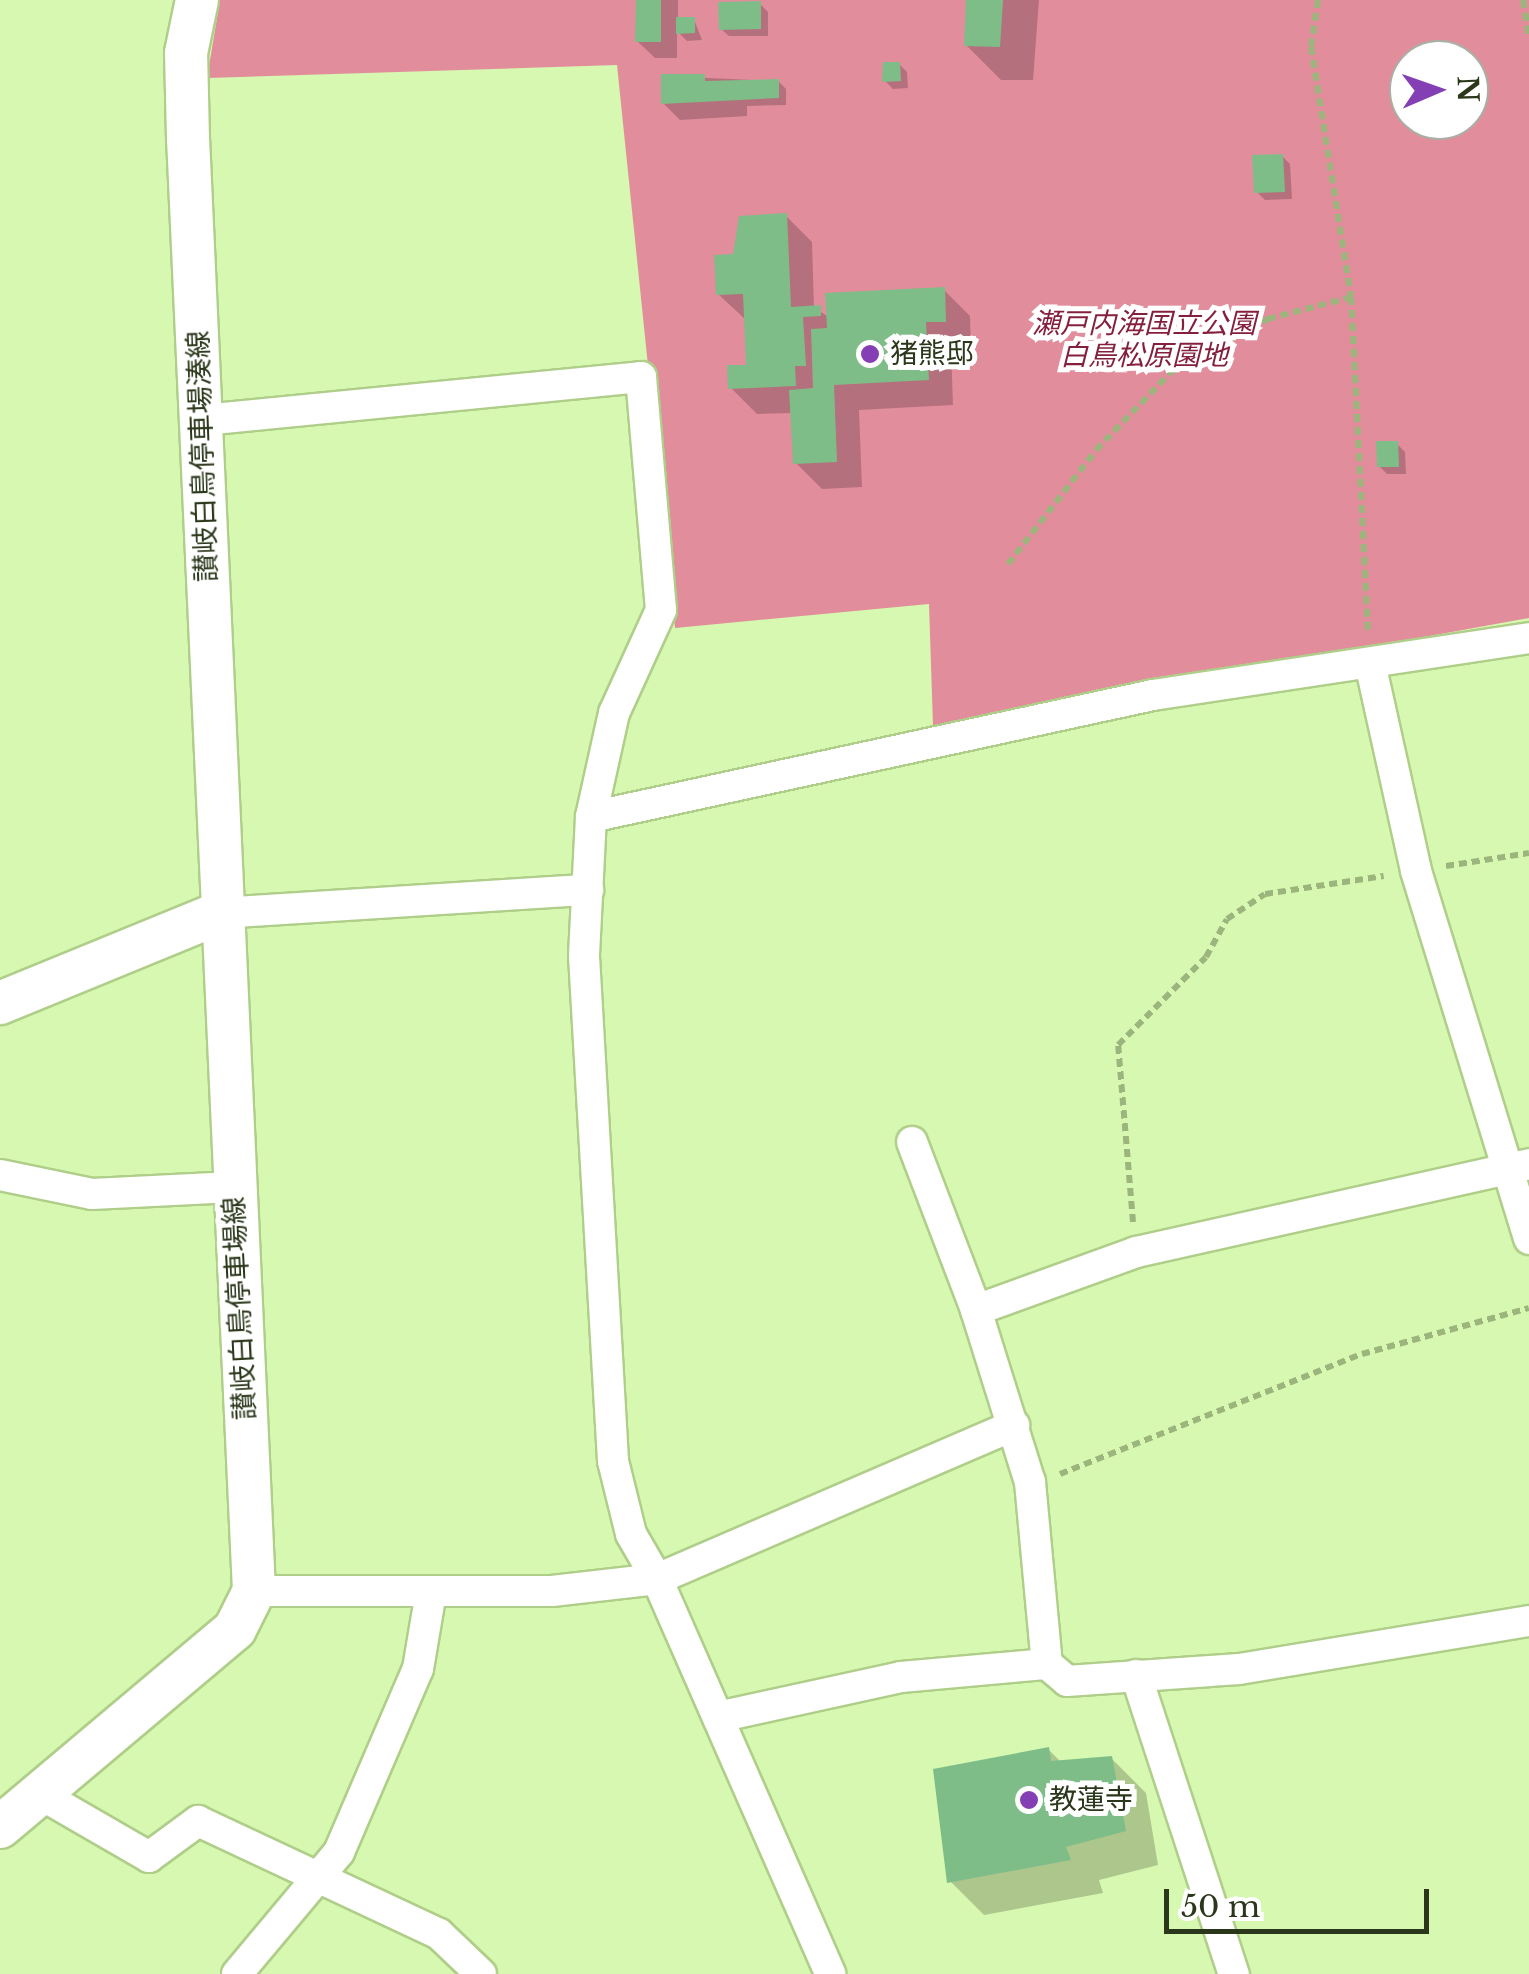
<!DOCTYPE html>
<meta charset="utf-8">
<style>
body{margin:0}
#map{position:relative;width:1529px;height:1974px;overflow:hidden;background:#d7f8b0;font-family:"Libre Baskerville","Noto Sans JP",serif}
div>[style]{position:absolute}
.forest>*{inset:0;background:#e28d9c}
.shadow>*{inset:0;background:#0003}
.building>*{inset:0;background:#7fbd88}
.path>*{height:6px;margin-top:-3px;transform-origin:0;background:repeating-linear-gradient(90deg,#9cb57d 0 8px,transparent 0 13px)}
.roads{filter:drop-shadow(2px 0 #afce89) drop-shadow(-2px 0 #afce89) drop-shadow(0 2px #afce89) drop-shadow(0 -2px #afce89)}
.street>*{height:30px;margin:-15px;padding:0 15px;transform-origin:15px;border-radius:15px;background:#fff}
.secondary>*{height:42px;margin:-21px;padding:0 21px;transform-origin:21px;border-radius:21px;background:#fff}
.dots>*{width:28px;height:28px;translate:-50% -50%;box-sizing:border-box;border:5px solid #fff;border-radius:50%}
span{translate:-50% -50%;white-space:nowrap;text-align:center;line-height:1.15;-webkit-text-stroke:10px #fff;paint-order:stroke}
.park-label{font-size:28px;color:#84203d;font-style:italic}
.poi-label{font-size:28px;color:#2b371b}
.left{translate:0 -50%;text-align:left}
.street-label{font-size:28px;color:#2b371b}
.north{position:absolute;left:1389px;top:40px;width:100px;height:100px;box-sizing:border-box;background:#fff;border:2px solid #aaafa4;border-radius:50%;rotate:88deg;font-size:28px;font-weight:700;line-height:40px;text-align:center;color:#2b371b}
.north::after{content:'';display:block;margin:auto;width:35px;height:45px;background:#833fb3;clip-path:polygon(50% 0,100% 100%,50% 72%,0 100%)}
.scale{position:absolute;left:1164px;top:1889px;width:265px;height:45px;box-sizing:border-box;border:5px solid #2b371b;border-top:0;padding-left:12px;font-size:30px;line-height:35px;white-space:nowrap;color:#2b371b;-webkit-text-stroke:8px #fff;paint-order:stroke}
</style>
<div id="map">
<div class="forest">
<i style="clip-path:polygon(evenodd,220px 0,1529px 0,1529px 618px,933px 726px,929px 604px,675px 628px,617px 65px,207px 78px,220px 0,1409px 60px,1469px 60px,1469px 120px,1409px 120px,1409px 60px)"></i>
</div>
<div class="shadow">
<i style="clip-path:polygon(638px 0,678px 0,678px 20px,694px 19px,702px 40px,687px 41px,677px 31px,677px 58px,655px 58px,637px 41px)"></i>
<i style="clip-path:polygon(969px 0,1039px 0,1033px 80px,1001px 80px,966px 45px)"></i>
<i style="clip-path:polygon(760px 4px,768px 12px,768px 36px,729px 36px,721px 29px)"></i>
<i style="clip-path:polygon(899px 64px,907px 72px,908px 88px,893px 89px,885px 81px)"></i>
<i style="clip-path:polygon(663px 76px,778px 81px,786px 89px,786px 105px,747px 106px,747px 116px,680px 120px,663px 103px)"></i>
<i style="clip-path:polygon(1282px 156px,1290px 164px,1292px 199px,1265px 200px,1257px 192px)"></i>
<i style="clip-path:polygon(786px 216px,812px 242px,814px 308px,829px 317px,944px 290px,970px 316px,971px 347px,951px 347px,953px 405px,859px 410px,862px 487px,822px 489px,796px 463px,793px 413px,757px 414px,731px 388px,748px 367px,746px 320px,718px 294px,736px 256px)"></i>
<i style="clip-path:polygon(1397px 444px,1405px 452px,1406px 474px,1387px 474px,1379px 466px)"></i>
<i style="clip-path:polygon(1048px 1749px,1061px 1762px,1112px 1759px,1146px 1793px,1158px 1865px,1099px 1880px,1103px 1893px,984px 1915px,950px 1881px)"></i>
</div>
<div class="building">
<i style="clip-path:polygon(636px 0,661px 0,661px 42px,635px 42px)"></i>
<i style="clip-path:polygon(966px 0,1003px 0,1000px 47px,964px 46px)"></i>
<i style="clip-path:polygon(761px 1px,761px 29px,719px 30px,718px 2px)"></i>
<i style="clip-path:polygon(676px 17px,695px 17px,695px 33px,676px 34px)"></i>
<i style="clip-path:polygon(883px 62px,900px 62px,901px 81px,882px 82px)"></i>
<i style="clip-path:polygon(661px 74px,705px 74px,705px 81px,779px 79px,779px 98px,661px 104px)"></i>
<i style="clip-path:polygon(1283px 154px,1285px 192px,1254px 193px,1252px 155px)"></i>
<i style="clip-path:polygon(787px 213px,791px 307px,821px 305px,821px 316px,803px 317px,806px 366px,795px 366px,796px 386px,728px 389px,727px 365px,746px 365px,743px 294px,716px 295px,714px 255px,733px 254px,739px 216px)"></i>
<i style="clip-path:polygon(945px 287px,946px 322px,926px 322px,929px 380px,834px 385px,837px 462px,793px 464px,789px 390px,813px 388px,811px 329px,827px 328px,825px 293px)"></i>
<i style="clip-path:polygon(1376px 441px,1398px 441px,1399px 467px,1377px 467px)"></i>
<i style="clip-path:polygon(1049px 1747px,1051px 1761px,1112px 1756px,1126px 1831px,1066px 1847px,1071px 1860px,947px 1883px,933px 1769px)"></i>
</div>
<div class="path">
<i style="left:1318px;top:0;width:48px;rotate:98.5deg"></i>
<i style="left:1311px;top:47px;width:253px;rotate:80.9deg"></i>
<i style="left:1351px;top:297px;width:335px;rotate:87.1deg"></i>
<i style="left:1523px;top:0;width:39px;rotate:81deg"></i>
<i style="left:1008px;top:564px;width:144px;rotate:-52.3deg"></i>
<i style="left:1096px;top:450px;width:108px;rotate:-46.1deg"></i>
<i style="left:1171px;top:372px;width:111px;rotate:-28.7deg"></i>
<i style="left:1268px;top:319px;width:86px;rotate:-14.8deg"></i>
<i style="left:1446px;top:866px;width:84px;rotate:-8.9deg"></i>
<i style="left:1133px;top:1222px;width:178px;rotate:-94.8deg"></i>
<i style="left:1118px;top:1045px;width:124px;rotate:-45deg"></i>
<i style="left:1206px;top:957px;width:43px;rotate:-61.1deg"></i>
<i style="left:1227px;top:919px;width:45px;rotate:-33.3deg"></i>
<i style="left:1265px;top:894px;width:120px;rotate:-8.6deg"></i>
<i style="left:1060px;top:1474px;width:325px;rotate:-21.7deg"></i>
<i style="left:1362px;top:1354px;width:173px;rotate:-15.4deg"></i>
</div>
<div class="roads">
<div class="street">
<i style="left:203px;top:420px;width:440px;rotate:-5.6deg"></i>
<i style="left:641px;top:377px;width:234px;rotate:85.1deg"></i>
<i style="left:661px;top:610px;width:113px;rotate:114.5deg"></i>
<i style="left:614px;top:713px;width:107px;rotate:102.5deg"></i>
<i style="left:591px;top:817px;width:139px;rotate:92.9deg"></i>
<i style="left:584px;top:956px;width:506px;rotate:86.71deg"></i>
<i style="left:613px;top:1461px;width:75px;rotate:76.1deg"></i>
<i style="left:631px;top:1534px;width:52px;rotate:60deg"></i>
<i style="left:657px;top:1579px;width:431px;rotate:66.3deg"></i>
<i style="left:1370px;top:663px;width:213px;rotate:77.5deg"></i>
<i style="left:1416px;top:871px;width:385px;rotate:72.9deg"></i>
<i style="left:591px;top:817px;width:575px;rotate:-12.25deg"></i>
<i style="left:1153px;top:695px;width:380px;rotate:-8.6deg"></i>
<i style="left:219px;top:913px;width:370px;rotate:-3.6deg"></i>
<i style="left:912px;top:1142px;width:180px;rotate:69.1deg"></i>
<i style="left:976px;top:1310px;width:180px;rotate:72.6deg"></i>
<i style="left:1030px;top:1482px;width:183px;rotate:84.7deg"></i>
<i style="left:0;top:1175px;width:94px;rotate:11.7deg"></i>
<i style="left:92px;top:1194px;width:142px;rotate:-2.8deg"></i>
<i style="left:976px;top:1310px;width:170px;rotate:-19.9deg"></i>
<i style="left:1136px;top:1252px;width:403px;rotate:-12.6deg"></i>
<i style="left:254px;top:1591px;width:298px"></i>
<i style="left:552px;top:1591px;width:106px;rotate:-6.5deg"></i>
<i style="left:657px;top:1579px;width:389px;rotate:-23.3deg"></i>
<i style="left:1136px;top:1675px;width:315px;rotate:71.9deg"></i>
<i style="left:718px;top:1717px;width:187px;rotate:-12.3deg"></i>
<i style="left:901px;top:1677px;width:147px;rotate:-5.1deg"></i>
<i style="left:1047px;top:1664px;width:26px;rotate:40deg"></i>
<i style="left:1067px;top:1681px;width:172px;rotate:-4deg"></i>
<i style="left:1239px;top:1669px;width:294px;rotate:-9.4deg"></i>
<i style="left:40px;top:1794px;width:126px;rotate:30deg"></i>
<i style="left:149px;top:1857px;width:61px;rotate:-36.3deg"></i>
<i style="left:198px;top:1821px;width:266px;rotate:25.1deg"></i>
<i style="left:439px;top:1934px;width:58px;rotate:43.6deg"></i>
<i style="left:237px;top:1974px;width:159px;rotate:-50.1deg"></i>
<i style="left:339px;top:1852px;width:199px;rotate:-66.7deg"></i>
<i style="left:418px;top:1669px;width:78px;rotate:-80.4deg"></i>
</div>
<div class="secondary">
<i style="left:0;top:1003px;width:237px;rotate:-22.3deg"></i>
<i style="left:0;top:1827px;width:307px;rotate:-40.1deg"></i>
<i style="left:235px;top:1629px;width:42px;rotate:-63.4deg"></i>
<i style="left:254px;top:1591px;width:1453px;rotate:-92.6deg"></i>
<i style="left:188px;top:139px;width:86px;rotate:-91.3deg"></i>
<i style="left:186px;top:53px;width:54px;rotate:-78.3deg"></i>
</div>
</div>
<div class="dots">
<i style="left:870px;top:354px;background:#833fb3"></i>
<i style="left:1029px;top:1800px;background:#833fb3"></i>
</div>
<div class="park-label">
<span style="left:1144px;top:340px">瀬戸内海国立公園<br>白鳥松原園地</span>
</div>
<div class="poi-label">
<span class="left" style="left:890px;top:354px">猪熊邸</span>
<span class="left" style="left:1049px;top:1800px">教蓮寺</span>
</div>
<div class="street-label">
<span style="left:203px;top:456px;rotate:-92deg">讃岐白鳥停車場湊線</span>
<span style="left:240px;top:1308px;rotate:-93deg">讃岐白鳥停車場線</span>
</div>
<div class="north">N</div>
<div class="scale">50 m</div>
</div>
